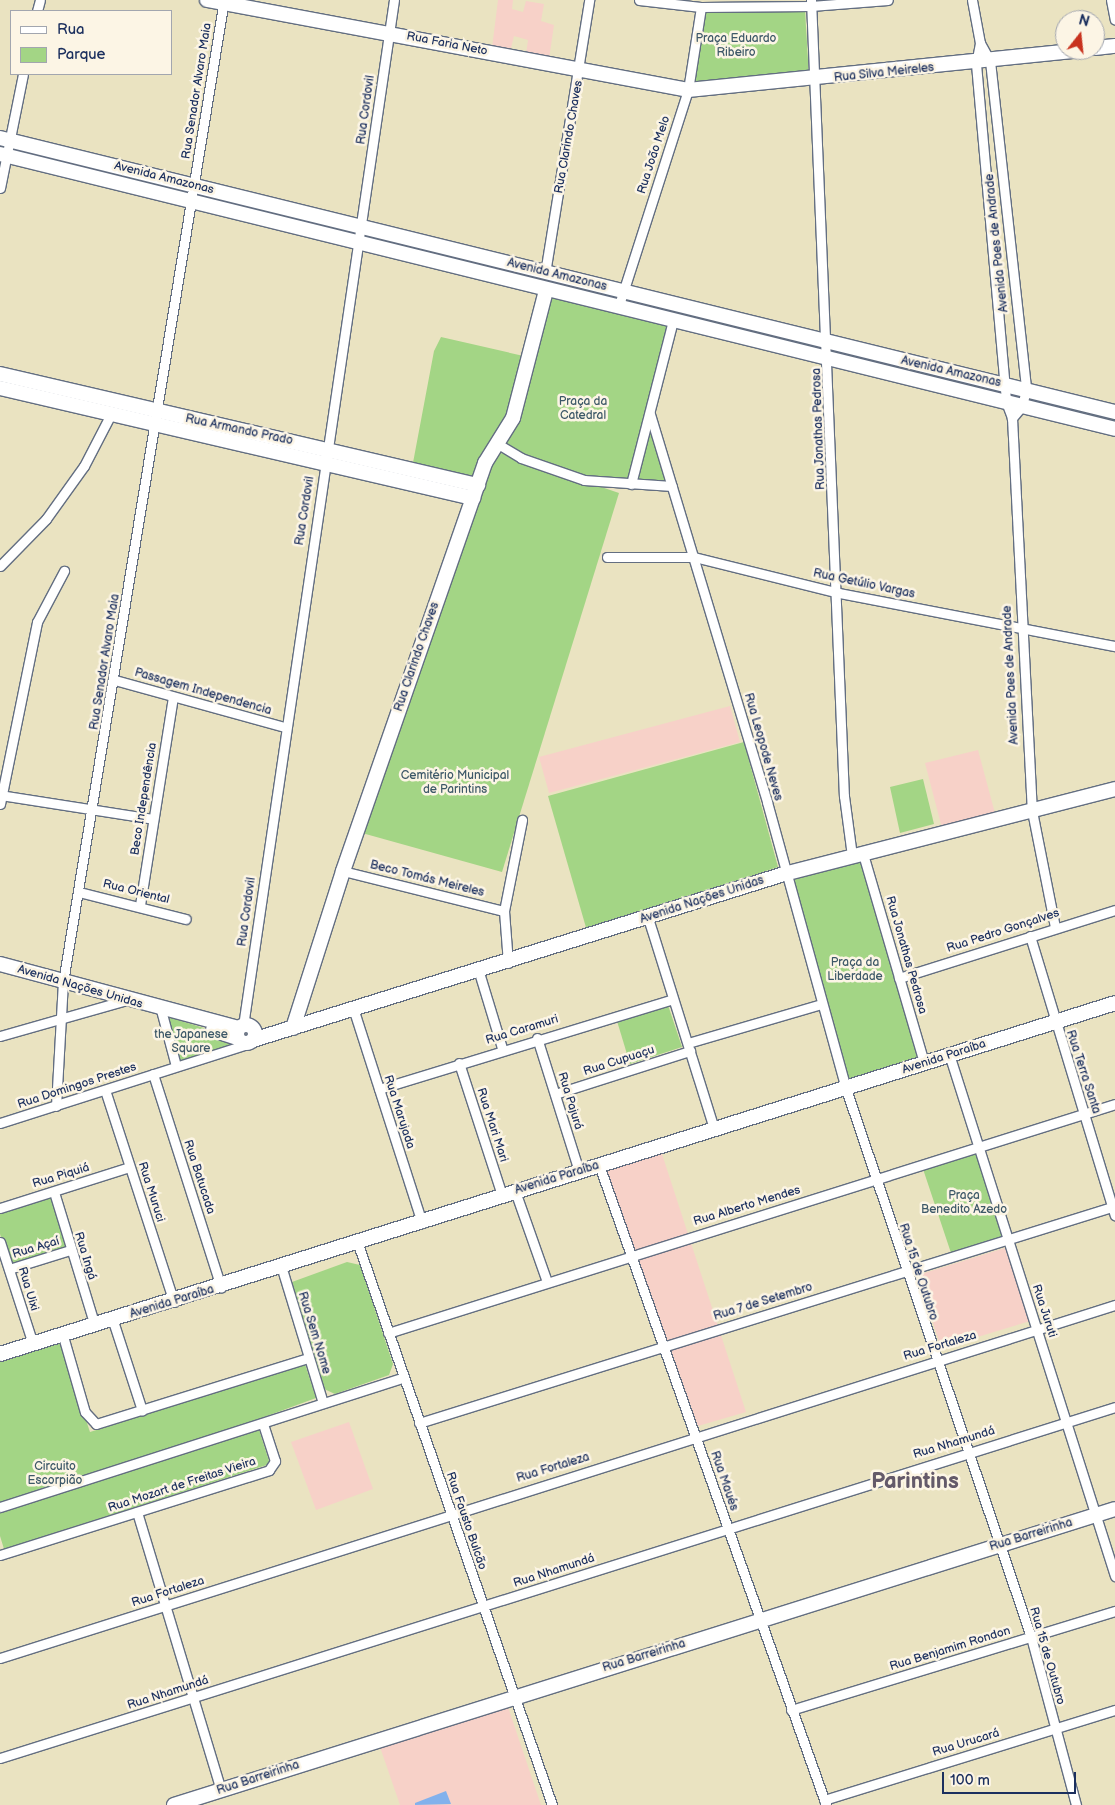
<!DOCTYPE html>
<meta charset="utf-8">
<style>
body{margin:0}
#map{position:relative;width:1115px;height:1805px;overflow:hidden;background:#eae3c1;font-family:"Balsamiq Sans",sans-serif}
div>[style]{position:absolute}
.built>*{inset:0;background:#f7d1c8}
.green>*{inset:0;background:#a3d585}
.water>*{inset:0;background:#82b1ec}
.roads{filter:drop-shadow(1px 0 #636e81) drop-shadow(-1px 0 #636e81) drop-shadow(0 1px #636e81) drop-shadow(0 -1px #636e81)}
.street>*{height:9px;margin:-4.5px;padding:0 4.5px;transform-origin:4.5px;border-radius:4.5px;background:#fff}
.secondary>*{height:14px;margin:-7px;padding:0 7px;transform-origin:7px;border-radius:7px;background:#fff}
.secondary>.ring{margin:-7px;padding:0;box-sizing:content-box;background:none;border:14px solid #fff;border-radius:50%}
span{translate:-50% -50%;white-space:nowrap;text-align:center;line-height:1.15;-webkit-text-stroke:5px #fcf5e5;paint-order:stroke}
.park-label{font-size:12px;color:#3d5868}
.street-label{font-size:12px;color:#1b2f5e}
.town-label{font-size:22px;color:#645a6a;font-weight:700}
.legend{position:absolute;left:10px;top:10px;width:162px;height:65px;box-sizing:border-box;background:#fcf5e5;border:1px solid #a2a6af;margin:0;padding:6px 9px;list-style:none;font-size:15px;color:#1b2f5e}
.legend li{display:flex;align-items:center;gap:10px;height:25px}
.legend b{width:25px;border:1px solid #a2a6af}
.north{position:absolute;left:1055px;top:10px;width:50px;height:50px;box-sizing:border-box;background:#fcf5e5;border:1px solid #a2a6af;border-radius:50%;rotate:16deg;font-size:14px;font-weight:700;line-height:20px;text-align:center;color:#1b2f5e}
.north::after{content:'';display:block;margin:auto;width:18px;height:22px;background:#c8321e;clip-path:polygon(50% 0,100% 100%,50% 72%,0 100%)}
.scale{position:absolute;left:942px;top:1772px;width:134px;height:22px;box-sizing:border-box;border:2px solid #1b2f5e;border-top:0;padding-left:6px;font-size:15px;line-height:18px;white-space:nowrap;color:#1b2f5e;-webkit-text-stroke:4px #fcf5e5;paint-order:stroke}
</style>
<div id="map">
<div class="built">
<i style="clip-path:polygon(498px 0,513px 0,512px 9px,523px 12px,526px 1px,544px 4px,541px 21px,554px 25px,549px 59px,526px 54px,528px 40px,514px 36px,510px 52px,492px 48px)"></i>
<i style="clip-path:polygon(730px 706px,740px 742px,549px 793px,539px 757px)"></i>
<i style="clip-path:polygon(978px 750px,996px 817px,943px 832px,925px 763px)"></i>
<i style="clip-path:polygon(661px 1151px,746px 1412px,698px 1426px,606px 1168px)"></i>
<i style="clip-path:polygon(1005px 1248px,1030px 1321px,941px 1348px,918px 1275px)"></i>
<i style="clip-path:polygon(349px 1422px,373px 1489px,316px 1510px,291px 1442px)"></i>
<i style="clip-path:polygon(507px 1704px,541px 1805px,400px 1805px,380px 1747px)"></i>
</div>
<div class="green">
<i style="clip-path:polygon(704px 10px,805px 10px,809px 77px,692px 85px)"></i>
<i style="clip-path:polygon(25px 147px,184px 187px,181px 195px,23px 157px)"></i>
<i style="clip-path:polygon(203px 192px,346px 227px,344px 235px,201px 200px)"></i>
<i style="clip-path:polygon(373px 233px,610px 292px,608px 300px,371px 241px)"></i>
<i style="clip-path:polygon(545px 289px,673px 321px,648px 414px,671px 484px,583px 479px,498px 444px,478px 483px,412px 468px,434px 351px,441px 337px,528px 357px)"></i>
<i style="clip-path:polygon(628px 297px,815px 343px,813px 350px,626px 304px)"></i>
<i style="clip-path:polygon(841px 349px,1002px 389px,999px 397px,839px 357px)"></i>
<i style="clip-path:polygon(1029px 396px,1115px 417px,1115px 425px,1028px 403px)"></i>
<i style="clip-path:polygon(495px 451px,619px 493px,502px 872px,362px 833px)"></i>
<i style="clip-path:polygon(744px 742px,778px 867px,587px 931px,548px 796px)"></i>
<i style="clip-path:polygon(923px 779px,934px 824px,900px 833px,890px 787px)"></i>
<i style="clip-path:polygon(862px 861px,918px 1060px,849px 1079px,793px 880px)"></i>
<i style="clip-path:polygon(668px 1005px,682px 1047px,630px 1064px,617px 1021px)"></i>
<i style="clip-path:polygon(165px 1016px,230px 1036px,233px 1046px,178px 1064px)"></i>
<i style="clip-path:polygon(977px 1152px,1004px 1237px,951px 1253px,923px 1169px)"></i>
<i style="clip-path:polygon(50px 1196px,66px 1248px,10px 1267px,0 1234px,0 1211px)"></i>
<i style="clip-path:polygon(347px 1262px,360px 1265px,393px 1364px,389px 1375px,335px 1394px,322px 1388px,292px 1282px)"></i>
<i style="clip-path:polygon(60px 1342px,90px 1432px,305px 1364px,316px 1398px,256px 1420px,270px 1464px,4px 1549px,0 1536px,0 1361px)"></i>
</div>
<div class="water">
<i style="clip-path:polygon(446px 1791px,451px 1804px,415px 1805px,415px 1803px)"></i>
</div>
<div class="roads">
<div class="street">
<i style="left:639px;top:0;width:62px;rotate:6.4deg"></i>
<i style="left:701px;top:7px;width:110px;rotate:-0.5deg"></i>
<i style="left:811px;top:6px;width:77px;rotate:-4.5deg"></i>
<i style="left:811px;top:0;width:797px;rotate:87.63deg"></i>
<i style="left:844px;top:796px;width:61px;rotate:82.4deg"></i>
<i style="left:972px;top:0;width:44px;rotate:79.5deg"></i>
<i style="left:980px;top:43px;width:21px;rotate:61deg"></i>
<i style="left:990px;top:61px;width:330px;rotate:83.7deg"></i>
<i style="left:1026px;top:389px;width:17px;rotate:103deg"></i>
<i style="left:1022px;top:406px;width:16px;rotate:130deg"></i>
<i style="left:1111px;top:0;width:20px;rotate:79deg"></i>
<i style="left:37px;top:11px;width:11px;rotate:-75deg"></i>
<i style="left:980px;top:43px;width:21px;rotate:101deg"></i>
<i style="left:976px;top:64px;width:339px;rotate:84.9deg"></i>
<i style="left:1006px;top:402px;width:17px;rotate:69deg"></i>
<i style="left:1012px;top:418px;width:394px;rotate:87.1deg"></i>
<i style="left:1032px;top:811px;width:118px;rotate:78.8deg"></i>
<i style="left:0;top:188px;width:116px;rotate:-78.6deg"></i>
<i style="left:545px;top:273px;width:277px;rotate:-80.8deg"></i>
<i style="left:618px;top:308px;width:229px;rotate:-72.2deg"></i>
<i style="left:688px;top:90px;width:84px;rotate:-81.1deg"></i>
<i style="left:650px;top:414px;width:405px;rotate:73.2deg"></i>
<i style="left:767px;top:802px;width:298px;rotate:74.6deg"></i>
<i style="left:846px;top:1089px;width:578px;rotate:71.35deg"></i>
<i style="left:1031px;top:1637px;width:174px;rotate:75deg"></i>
<i style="left:498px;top:444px;width:27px;rotate:31deg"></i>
<i style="left:521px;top:458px;width:67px;rotate:19.2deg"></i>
<i style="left:584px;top:480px;width:88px;rotate:3.9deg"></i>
<i style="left:631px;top:484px;width:169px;rotate:-75.6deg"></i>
<i style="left:607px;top:557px;width:87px"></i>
<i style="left:694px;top:557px;width:149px;rotate:13.9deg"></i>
<i style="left:839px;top:593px;width:281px;rotate:10.9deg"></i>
<i style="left:0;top:566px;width:66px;rotate:-45.6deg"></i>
<i style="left:46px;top:519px;width:65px;rotate:-54.4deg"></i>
<i style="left:84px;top:466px;width:59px;rotate:-62.6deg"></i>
<i style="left:115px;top:680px;width:176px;rotate:15.5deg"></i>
<i style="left:0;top:795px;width:155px;rotate:8.9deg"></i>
<i style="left:0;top:804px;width:186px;rotate:-78.5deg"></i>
<i style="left:37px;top:622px;width:58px;rotate:-62.1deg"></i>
<i style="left:863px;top:854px;width:218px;rotate:73.7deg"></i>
<i style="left:343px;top:871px;width:166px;rotate:14deg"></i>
<i style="left:79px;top:892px;width:110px;rotate:14.2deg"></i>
<i style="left:140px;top:905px;width:211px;rotate:-81deg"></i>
<i style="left:648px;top:918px;width:220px;rotate:72.6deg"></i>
<i style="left:1030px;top:936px;width:292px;rotate:73.1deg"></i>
<i style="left:508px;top:963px;width:52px;rotate:-94.4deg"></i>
<i style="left:504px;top:911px;width:93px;rotate:-78.8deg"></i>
<i style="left:478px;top:969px;width:83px;rotate:73.1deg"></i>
<i style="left:899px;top:978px;width:226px;rotate:-17.5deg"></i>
<i style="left:353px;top:1008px;width:226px;rotate:72.2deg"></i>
<i style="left:161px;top:1010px;width:58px;rotate:75deg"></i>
<i style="left:243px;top:1026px;width:1037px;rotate:-81.63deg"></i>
<i style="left:0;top:1036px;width:131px;rotate:-15.9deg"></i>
<i style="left:537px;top:1038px;width:139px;rotate:72.5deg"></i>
<i style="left:688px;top:1043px;width:139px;rotate:-16.3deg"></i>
<i style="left:949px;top:1054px;width:548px;rotate:72.36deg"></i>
<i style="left:459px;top:1063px;width:139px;rotate:72deg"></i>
<i style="left:153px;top:1074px;width:224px;rotate:72.3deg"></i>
<i style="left:379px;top:1089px;width:307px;rotate:-17deg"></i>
<i style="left:105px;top:1090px;width:223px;rotate:72deg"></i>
<i style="left:555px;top:1094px;width:142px;rotate:-17.7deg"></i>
<i style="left:56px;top:1106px;width:124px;rotate:-86.8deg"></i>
<i style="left:63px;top:982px;width:995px;rotate:-80.69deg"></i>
<i style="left:0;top:1123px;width:259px;rotate:-17.7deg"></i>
<i style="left:599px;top:1165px;width:679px;rotate:70.47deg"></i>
<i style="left:515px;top:1191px;width:96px;rotate:70.6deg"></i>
<i style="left:54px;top:1192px;width:140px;rotate:73deg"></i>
<i style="left:0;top:1208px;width:135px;rotate:-17.6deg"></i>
<i style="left:0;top:1242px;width:107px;rotate:72.1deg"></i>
<i style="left:358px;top:1244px;width:594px;rotate:70.92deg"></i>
<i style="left:9px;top:1269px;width:64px;rotate:-17.3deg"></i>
<i style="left:282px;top:1269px;width:140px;rotate:73deg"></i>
<i style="left:113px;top:1321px;width:94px;rotate:72deg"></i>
<i style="left:388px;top:1333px;width:762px;rotate:-17.48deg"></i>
<i style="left:63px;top:1336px;width:79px;rotate:73.9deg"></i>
<i style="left:85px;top:1412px;width:16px;rotate:47deg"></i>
<i style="left:96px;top:1424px;width:222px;rotate:-17.3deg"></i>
<i style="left:419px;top:1423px;width:729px;rotate:-17.32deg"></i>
<i style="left:0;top:1507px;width:422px;rotate:-17.8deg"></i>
<i style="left:137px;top:1512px;width:290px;rotate:73.2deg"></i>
<i style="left:0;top:1555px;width:282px;rotate:-17.5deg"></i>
<i style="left:269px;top:1470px;width:11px;rotate:-56deg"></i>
<i style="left:275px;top:1461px;width:40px;rotate:-108deg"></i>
<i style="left:0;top:1658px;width:1170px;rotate:-17.57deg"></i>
<i style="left:791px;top:1710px;width:339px;rotate:-17deg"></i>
<i style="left:0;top:1758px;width:1169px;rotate:-17.47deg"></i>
<i style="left:824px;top:1800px;width:305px;rotate:-17.2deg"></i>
</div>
<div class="secondary">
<i style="left:207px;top:0;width:489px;rotate:10.6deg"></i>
<i style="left:688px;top:90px;width:394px;rotate:-5.8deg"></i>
<i style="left:1095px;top:48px;width:20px;rotate:-6deg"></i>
<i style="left:0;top:138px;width:1148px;rotate:13.81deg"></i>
<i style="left:0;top:154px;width:1148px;rotate:13.85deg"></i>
<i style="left:0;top:374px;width:491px;rotate:13.1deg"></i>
<i style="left:0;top:388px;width:486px;rotate:13.1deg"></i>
<i style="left:0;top:964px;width:247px;rotate:15deg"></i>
<i class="ring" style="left:237px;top:1025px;width:4px;height:4px"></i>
<i style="left:293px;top:1028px;width:165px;rotate:-72.3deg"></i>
<i style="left:343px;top:871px;width:432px;rotate:-70.8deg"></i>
<i style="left:485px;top:463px;width:53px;rotate:-58.1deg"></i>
<i style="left:513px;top:418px;width:132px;rotate:-75.5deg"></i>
<i style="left:213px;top:1030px;width:25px;rotate:18deg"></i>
<i style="left:253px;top:1040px;width:556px;rotate:-17.36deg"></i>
<i style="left:784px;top:874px;width:342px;rotate:-14.4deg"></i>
<i style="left:0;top:1354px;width:1169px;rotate:-17.47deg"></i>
<i style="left:174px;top:1805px;width:986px;rotate:-17.46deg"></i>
</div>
</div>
<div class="park-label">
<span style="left:736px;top:46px">Praça Eduardo<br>Ribeiro</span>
<span style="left:583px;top:409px">Praça da<br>Catedral</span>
<span style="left:455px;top:783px">Cemitério Municipal<br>de Parintins</span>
<span style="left:855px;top:970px">Praça da<br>Liberdade</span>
<span style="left:191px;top:1042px">the Japanese<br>Square</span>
<span style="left:964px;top:1203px">Praça<br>Benedito Azedo</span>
<span style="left:55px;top:1474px">Circuito<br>Escorpião</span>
</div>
<div class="street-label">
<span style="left:447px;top:44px;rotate:11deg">Rua Faria Neto</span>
<span style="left:884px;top:73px;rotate:-6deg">Rua Silva Meireles</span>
<span style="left:197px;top:91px;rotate:-81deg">Rua Senador Alvaro Maia</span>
<span style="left:366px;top:110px;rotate:-82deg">Rua Cordovil</span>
<span style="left:569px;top:137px;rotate:-80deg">Rua Clarindo Chaves</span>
<span style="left:654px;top:155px;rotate:-72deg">Rua João Melo</span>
<span style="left:164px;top:178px;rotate:14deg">Avenida Amazonas</span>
<span style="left:997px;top:243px;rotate:-96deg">Avenida Paes de Andrade</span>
<span style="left:557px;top:275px;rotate:14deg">Avenida Amazonas</span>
<span style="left:951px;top:372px;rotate:13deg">Avenida Amazonas</span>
<span style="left:819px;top:429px;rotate:-92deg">Rua Jonathas Pedrosa</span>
<span style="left:239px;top:430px;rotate:12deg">Rua Armando Prado</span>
<span style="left:305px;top:511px;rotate:-81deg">Rua Cordovil</span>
<span style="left:864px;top:584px;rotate:12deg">Rua Getúlio Vargas</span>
<span style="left:417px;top:657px;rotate:-71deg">Rua Clarindo Chaves</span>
<span style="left:105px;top:662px;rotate:-81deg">Rua Senador Alvaro Maia</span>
<span style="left:1011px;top:675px;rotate:-93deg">Avenida Paes de Andrade</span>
<span style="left:203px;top:692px;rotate:16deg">Passagem Independencia</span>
<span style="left:763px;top:747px;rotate:74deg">Rua Leopode Neves</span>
<span style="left:144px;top:799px;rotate:-81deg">Beco Independência</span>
<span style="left:427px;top:879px;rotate:14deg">Beco Tomás Meireles</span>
<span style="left:136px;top:892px;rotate:14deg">Rua Oriental</span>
<span style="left:702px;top:900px;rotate:-18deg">Avenida Nações Unidas</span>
<span style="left:247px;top:912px;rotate:-82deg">Rua Cordovil</span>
<span style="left:1003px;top:931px;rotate:-18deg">Rua Pedro Gonçalves</span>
<span style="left:906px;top:955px;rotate:74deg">Rua Jonathas Pedrosa</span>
<span style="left:80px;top:987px;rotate:16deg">Avenida Nações Unidas</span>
<span style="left:522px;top:1030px;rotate:-17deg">Rua Caramuri</span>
<span style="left:944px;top:1057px;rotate:-18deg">Avenida Paraíba</span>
<span style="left:619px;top:1061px;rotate:-18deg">Rua Cupuaçu</span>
<span style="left:1083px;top:1072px;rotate:72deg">Rua Terra Santa</span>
<span style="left:77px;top:1086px;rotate:-18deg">Rua Domingos Prestes</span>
<span style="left:570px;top:1101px;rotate:73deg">Rua Pajurá</span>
<span style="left:399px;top:1112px;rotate:72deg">Rua Marujada</span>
<span style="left:492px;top:1125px;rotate:72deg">Rua Mari Mari</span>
<span style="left:61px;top:1176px;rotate:-17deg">Rua Piquiá</span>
<span style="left:199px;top:1177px;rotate:72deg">Rua Batucada</span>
<span style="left:557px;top:1178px;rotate:-17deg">Avenida Paraíba</span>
<span style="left:151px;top:1192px;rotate:72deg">Rua Muruci</span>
<span style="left:747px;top:1206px;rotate:-17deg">Rua Alberto Mendes</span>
<span style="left:36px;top:1248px;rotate:-17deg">Rua Açaí</span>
<span style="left:85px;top:1256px;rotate:73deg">Rua Ingá</span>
<span style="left:918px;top:1272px;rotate:72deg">Rua 15 de Outubro</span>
<span style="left:28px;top:1289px;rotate:73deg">Rua Uixi</span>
<span style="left:172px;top:1302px;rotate:-17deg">Avenida Paraíba</span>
<span style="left:763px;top:1302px;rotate:-17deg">Rua 7 de Setembro</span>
<span style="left:1044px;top:1311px;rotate:72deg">Rua Juruti</span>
<span style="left:314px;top:1333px;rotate:73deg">Rua Sem Nome</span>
<span style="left:940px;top:1346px;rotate:-17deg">Rua Fortaleza</span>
<span style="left:954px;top:1443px;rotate:-17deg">Rua Nhamundá</span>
<span style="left:553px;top:1468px;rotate:-17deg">Rua Fortaleza</span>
<span style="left:724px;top:1481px;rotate:71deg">Rua Maués</span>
<span style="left:182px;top:1485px;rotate:-18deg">Rua Mozart de Freitas Vieira</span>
<span style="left:466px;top:1521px;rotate:71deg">Rua Fausto Bulcão</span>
<span style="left:1031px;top:1535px;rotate:-17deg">Rua Barreirinha</span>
<span style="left:554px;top:1571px;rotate:-18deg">Rua Nhamundá</span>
<span style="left:168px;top:1592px;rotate:-18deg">Rua Fortaleza</span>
<span style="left:950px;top:1649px;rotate:-17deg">Rua Benjamim Rondon</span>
<span style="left:644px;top:1656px;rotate:-17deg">Rua Barreirinha</span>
<span style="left:1047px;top:1656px;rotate:74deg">Rua 15 de Outubro</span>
<span style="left:168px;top:1693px;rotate:-18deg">Rua Nhamundá</span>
<span style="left:966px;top:1743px;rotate:-17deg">Rua Urucará</span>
<span style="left:258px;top:1778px;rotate:-18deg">Rua Barreirinha</span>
</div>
<div class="town-label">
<span style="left:915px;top:1482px">Parintins</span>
</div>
<ul class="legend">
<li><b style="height:6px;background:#fff"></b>Rua</li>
<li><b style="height:14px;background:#a3d585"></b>Parque</li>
</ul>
<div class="north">N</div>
<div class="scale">100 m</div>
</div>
